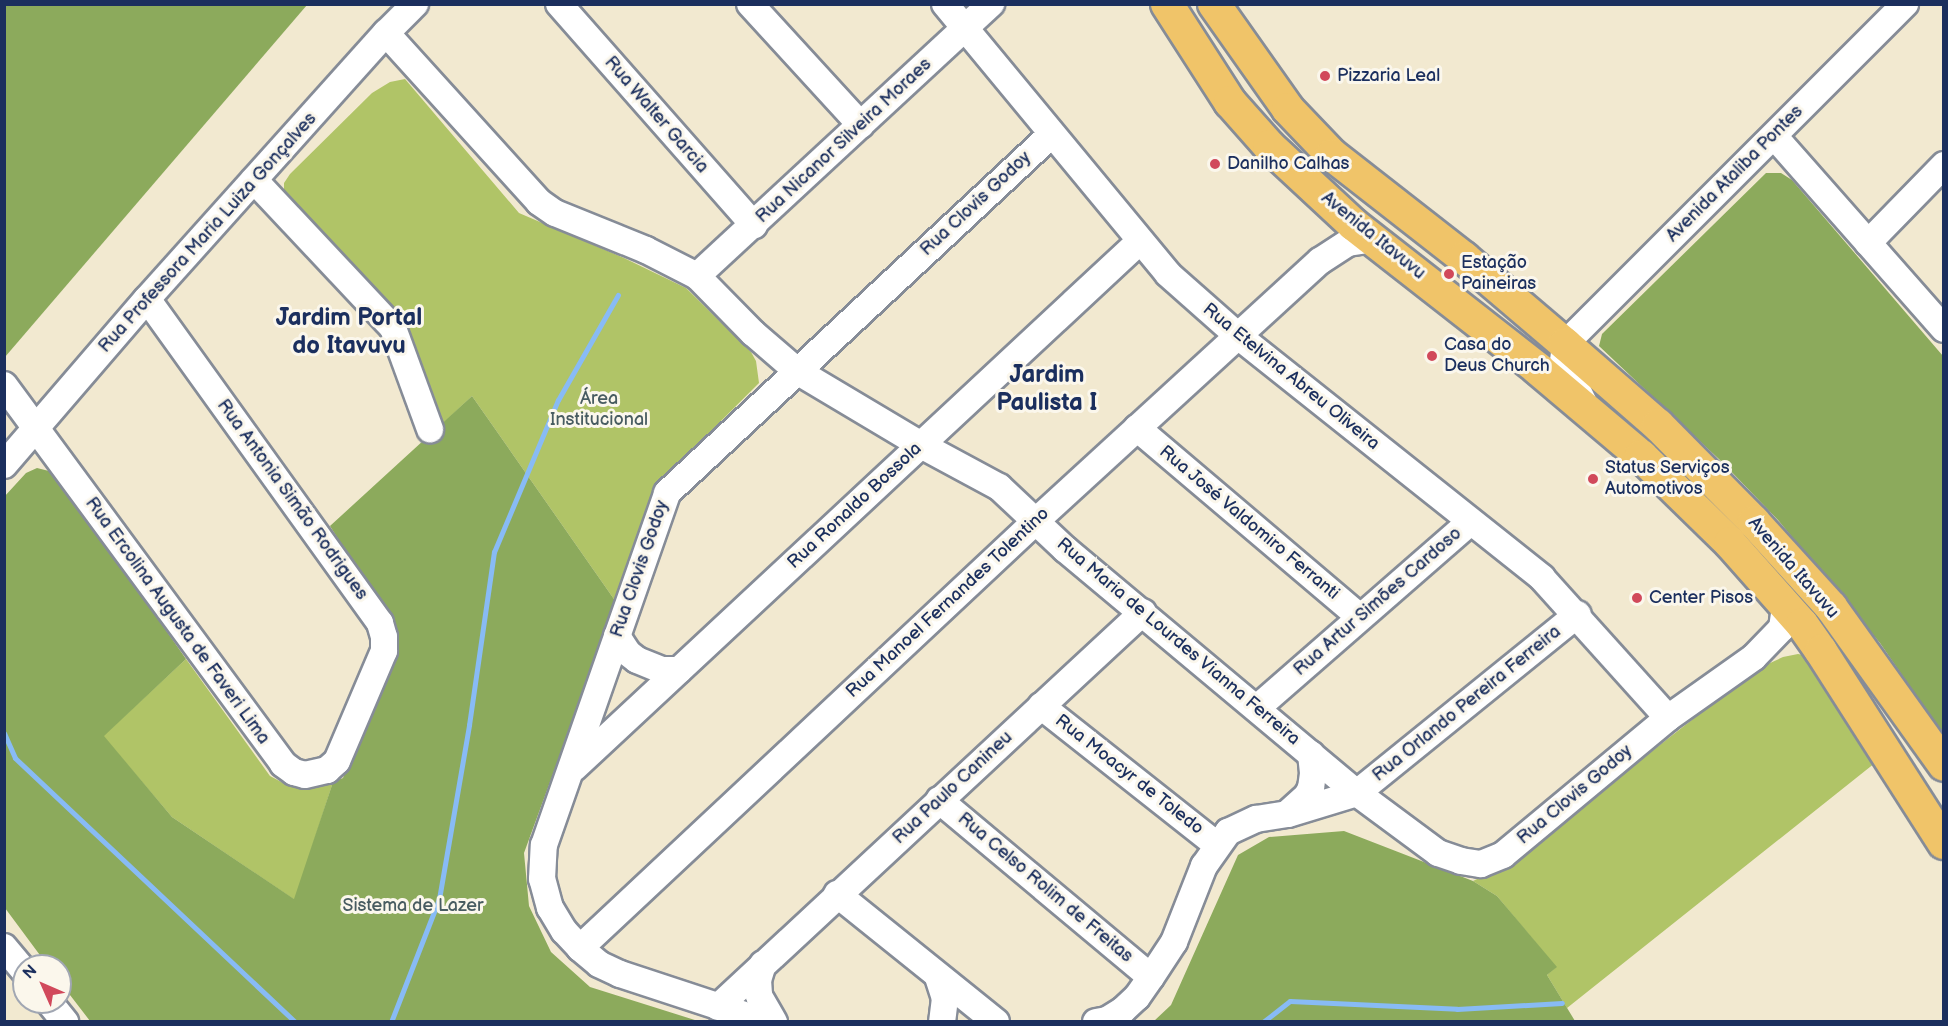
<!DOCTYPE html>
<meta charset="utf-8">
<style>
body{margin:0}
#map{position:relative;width:1948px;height:1026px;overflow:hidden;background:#f2e9d0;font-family:"Balsamiq Sans",sans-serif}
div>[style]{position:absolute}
.green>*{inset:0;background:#b0c467}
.forest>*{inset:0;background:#8caa5c}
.stream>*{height:5px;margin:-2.5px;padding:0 2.5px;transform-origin:2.5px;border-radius:2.5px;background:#88bbf5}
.roads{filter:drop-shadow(2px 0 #868c97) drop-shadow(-2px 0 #868c97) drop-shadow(0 2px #868c97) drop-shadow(0 -2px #868c97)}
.minor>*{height:26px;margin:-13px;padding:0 13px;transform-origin:13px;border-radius:13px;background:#fff}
.major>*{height:32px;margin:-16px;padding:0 16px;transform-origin:16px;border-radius:16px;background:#f0c469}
.dots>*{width:16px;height:16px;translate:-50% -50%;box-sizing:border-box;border:3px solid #fbf7ec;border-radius:50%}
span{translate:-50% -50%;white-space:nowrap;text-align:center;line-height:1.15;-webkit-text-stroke:6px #fbf7ec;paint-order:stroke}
.poi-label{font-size:18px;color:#1b2f5e}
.left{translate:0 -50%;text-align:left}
.street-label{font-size:18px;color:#1b2f5e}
.park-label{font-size:18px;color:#485c61}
.district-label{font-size:24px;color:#1b2f5e;font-weight:700}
.frame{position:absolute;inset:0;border:6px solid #1b2f5e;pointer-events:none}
.north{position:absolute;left:12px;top:954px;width:60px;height:60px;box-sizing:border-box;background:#fbf7ec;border:2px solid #a1a7b3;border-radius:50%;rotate:315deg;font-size:16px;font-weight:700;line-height:24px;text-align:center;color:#1b2f5e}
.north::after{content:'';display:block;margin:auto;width:21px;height:27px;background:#d1495b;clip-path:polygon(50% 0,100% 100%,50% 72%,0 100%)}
</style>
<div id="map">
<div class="green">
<i style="clip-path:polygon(405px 79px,519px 213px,624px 258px,686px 288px,751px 352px,756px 361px,759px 383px,682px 460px,650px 498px,616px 602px,472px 396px,442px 424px,400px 320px,284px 191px,284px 183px,290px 174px,372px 93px,390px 82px)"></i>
<i style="clip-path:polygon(1798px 654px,1813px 657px,1880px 759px,1567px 1008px,1547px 975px,1556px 967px,1497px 896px,1473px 881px,1489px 873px,1511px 866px,1647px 755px,1757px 669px,1783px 657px)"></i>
<i style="clip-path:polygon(186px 659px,270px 776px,287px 785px,310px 789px,333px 782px,295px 900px,172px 817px,103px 736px)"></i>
</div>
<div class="forest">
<i style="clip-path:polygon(5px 4px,307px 5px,5px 357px,4px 5px)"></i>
<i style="clip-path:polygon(1766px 173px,1781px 173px,1792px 180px,1943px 356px,1943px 735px,1880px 643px,1778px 520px,1722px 462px,1599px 346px,1602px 334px)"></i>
<i style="clip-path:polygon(472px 396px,616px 602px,524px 853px,529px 906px,551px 952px,590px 987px,698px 1021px,90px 1021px,60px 982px,60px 966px,48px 966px,5px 908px,4px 497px,26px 473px,37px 468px,49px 471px,61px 480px,186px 659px,104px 736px,172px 817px,294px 899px,333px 782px,343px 778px,397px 643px,395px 630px,330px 526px)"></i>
<i style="clip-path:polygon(1344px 831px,1473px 881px,1497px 896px,1557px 967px,1547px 975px,1575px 1021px,1154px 1021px,1171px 1005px,1238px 855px,1269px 837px)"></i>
</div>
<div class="stream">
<i style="left:4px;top:733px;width:27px;rotate:66deg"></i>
<i style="left:15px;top:758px;width:385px;rotate:43.3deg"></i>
<i style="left:391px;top:1022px;width:132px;rotate:-68.7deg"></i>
<i style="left:439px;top:899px;width:177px;rotate:-80.2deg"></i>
<i style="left:469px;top:725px;width:175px;rotate:-81.8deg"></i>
<i style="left:494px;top:552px;width:165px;rotate:-67.2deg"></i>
<i style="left:558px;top:400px;width:121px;rotate:-60.3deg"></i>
<i style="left:1263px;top:1022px;width:34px;rotate:-38deg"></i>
<i style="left:1290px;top:1001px;width:167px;rotate:2.7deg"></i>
<i style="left:1457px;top:1009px;width:105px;rotate:-3.3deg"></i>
</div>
<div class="roads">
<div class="minor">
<i style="left:559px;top:4px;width:295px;rotate:48.6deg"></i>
<i style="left:750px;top:4px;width:164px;rotate:47.5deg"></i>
<i style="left:945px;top:4px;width:350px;rotate:50.4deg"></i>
<i style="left:1168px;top:274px;width:92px;rotate:41.5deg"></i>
<i style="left:1237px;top:335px;width:390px;rotate:38.5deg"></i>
<i style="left:1542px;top:578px;width:188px;rotate:48deg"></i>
<i style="left:386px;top:33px;width:228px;rotate:47.8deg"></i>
<i style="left:539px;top:202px;width:19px;rotate:35deg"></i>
<i style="left:555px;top:213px;width:98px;rotate:22.1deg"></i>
<i style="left:646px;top:250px;width:57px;rotate:27deg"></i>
<i style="left:697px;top:276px;width:80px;rotate:45.5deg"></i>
<i style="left:753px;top:333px;width:58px;rotate:40.8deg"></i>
<i style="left:797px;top:371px;width:144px;rotate:30.8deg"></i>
<i style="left:921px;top:445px;width:89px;rotate:28.3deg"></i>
<i style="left:999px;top:487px;width:91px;rotate:43.2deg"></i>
<i style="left:1065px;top:549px;width:381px;rotate:39.9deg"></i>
<i style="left:1357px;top:793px;width:101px;rotate:36.5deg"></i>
<i style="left:1438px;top:853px;width:24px;rotate:19deg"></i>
<i style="left:1461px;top:861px;width:20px;rotate:9deg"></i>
<i style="left:1481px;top:864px;width:24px;rotate:-22deg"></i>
<i style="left:1503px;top:855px;width:214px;rotate:-39.7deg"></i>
<i style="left:1668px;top:718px;width:105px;rotate:-35.3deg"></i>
<i style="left:1754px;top:657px;width:40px;rotate:-46deg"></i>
<i style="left:1782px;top:628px;width:22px;rotate:-82deg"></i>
<i style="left:1774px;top:136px;width:257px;rotate:48.6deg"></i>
<i style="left:254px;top:180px;width:203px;rotate:46.8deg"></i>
<i style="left:393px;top:328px;width:108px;rotate:69.9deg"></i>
<i style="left:1868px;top:243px;width:109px;rotate:-45.7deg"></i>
<i style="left:697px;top:276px;width:401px;rotate:-42.8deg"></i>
<i style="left:4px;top:385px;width:471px;rotate:53.6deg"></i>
<i style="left:283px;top:764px;width:14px;rotate:36deg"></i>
<i style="left:294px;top:772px;width:11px;rotate:15deg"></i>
<i style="left:305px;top:775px;width:23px;rotate:-13deg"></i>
<i style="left:327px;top:770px;width:13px;rotate:-42deg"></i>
<i style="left:337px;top:761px;width:120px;rotate:-66.9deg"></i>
<i style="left:384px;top:651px;width:14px;rotate:-90deg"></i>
<i style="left:384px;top:637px;width:15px;rotate:-106deg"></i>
<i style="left:380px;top:623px;width:399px;rotate:-125.7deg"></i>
<i style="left:1586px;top:407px;width:51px;rotate:-116.6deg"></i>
<i style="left:1563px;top:361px;width:17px;rotate:-83deg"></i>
<i style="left:1565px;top:344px;width:481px;rotate:-45deg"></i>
<i style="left:1137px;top:428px;width:292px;rotate:40.3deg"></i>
<i style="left:4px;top:465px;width:219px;rotate:-49.3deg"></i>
<i style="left:147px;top:299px;width:358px;rotate:-48.1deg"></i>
<i style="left:386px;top:33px;width:41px;rotate:-45deg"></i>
<i style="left:617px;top:636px;width:20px;rotate:57deg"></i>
<i style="left:628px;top:653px;width:11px;rotate:38deg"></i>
<i style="left:637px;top:660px;width:27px;rotate:22deg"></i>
<i style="left:662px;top:670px;width:17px"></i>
<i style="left:1041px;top:706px;width:224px;rotate:38.3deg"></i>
<i style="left:1257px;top:708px;width:283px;rotate:-41.1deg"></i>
<i style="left:574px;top:768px;width:773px;rotate:-42.96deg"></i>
<i style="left:939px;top:800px;width:276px;rotate:39.9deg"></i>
<i style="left:1288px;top:813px;width:25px;rotate:-42deg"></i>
<i style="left:1307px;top:796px;width:9px;rotate:-63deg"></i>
<i style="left:1311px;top:788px;width:15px;rotate:-82deg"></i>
<i style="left:1313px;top:773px;width:19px;rotate:-96deg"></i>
<i style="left:837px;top:894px;width:204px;rotate:38.8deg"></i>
<i style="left:4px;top:947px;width:31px;rotate:50deg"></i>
<i style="left:580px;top:948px;width:625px;rotate:-43.12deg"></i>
<i style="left:1036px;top:521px;width:385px;rotate:-42.5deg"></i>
<i style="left:1320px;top:261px;width:33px;rotate:-33deg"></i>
<i style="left:1348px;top:243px;width:25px;rotate:-9deg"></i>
<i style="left:763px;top:964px;width:17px;rotate:107deg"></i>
<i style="left:758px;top:980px;width:16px;rotate:86deg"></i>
<i style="left:759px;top:996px;width:30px;rotate:60deg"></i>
<i style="left:938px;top:977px;width:22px;rotate:72deg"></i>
<i style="left:945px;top:998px;width:24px;rotate:97deg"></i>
<i style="left:49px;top:1002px;width:26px;rotate:51deg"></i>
<i style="left:718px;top:1007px;width:580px;rotate:-42.9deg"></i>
<i style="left:766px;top:1022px;width:154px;rotate:-161.8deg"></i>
<i style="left:620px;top:974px;width:23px;rotate:-155deg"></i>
<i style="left:599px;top:964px;width:25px;rotate:-140deg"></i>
<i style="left:580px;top:948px;width:23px;rotate:-133deg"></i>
<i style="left:564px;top:931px;width:27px;rotate:-121deg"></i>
<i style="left:550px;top:908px;width:30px;rotate:-105deg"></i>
<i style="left:542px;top:879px;width:34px;rotate:-87deg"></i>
<i style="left:544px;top:845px;width:373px;rotate:-70.7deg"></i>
<i style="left:667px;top:493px;width:526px;rotate:-43deg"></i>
<i style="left:1096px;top:1022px;width:11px;rotate:-10deg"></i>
<i style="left:1107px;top:1020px;width:19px;rotate:-32deg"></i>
<i style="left:1123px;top:1010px;width:19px;rotate:-43deg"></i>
<i style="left:1137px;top:997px;width:24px;rotate:-55deg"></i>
<i style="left:1151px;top:977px;width:42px;rotate:-56.7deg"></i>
<i style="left:1174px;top:942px;width:82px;rotate:-68.5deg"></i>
<i style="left:1204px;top:866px;width:42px;rotate:-54.8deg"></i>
<i style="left:1228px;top:832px;width:31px;rotate:-25deg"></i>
<i style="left:1256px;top:819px;width:32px;rotate:-9deg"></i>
<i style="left:1288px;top:814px;width:72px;rotate:-16.9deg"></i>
<i style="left:1357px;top:793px;width:284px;rotate:-39deg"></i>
</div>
<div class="major">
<i style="left:1167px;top:4px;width:117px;rotate:57.3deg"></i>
<i style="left:1230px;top:102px;width:59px;rotate:48.4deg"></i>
<i style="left:1269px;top:146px;width:116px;rotate:42.9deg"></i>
<i style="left:1354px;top:225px;width:234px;rotate:38deg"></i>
<i style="left:1538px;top:369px;width:135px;rotate:40.2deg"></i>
<i style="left:1641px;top:456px;width:124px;rotate:44.3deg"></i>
<i style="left:1730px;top:543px;width:108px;rotate:48.4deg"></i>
<i style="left:1802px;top:624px;width:33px;rotate:55deg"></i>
<i style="left:1821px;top:651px;width:228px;rotate:57.4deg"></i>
<i style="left:1214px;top:4px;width:128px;rotate:54.8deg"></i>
<i style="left:1288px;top:109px;width:64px;rotate:46.3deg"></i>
<i style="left:1332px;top:155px;width:167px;rotate:38deg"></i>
<i style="left:1464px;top:258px;width:133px;rotate:40.4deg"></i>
<i style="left:1565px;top:344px;width:123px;rotate:41.1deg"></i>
<i style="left:1658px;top:425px;width:136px;rotate:45.3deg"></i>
<i style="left:1754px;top:522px;width:115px;rotate:47.8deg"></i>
<i style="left:1831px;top:607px;width:194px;rotate:54.4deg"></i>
</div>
</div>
<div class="dots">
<i style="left:1325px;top:76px;background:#d1495b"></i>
<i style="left:1215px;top:164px;background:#d1495b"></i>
<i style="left:1449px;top:274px;background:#d1495b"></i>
<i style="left:1432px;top:356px;background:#d1495b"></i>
<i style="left:1593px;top:479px;background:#d1495b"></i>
<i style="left:1637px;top:598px;background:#d1495b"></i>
</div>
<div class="poi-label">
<span class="left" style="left:1337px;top:76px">Pizzaria Leal</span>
<span class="left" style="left:1227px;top:164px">Danilho Calhas</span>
<span class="left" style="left:1461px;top:274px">Estação<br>Paineiras</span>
<span class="left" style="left:1444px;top:356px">Casa do<br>Deus Church</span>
<span class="left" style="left:1605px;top:479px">Status Serviços<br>Automotivos</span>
<span class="left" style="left:1649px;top:598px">Center Pisos</span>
</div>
<div class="street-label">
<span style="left:656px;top:115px;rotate:49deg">Rua Walter Garcia</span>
<span style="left:844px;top:141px;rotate:-43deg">Rua Nicanor Silveira Moraes</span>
<span style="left:1735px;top:174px;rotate:-45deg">Avenida Ataliba Pontes</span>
<span style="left:976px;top:204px;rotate:-43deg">Rua Clovis Godoy</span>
<span style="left:208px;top:233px;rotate:-48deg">Rua Professora Maria Luiza Gonçalves</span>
<span style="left:1373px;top:236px;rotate:39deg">Avenida Itavuvu</span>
<span style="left:1291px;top:377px;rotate:39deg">Rua Etelvina Abreu Oliveira</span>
<span style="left:292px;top:500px;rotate:54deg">Rua Antonia Simão Rodrigues</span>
<span style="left:855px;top:506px;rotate:-43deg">Rua Ronaldo Bossola</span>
<span style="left:1249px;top:523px;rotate:40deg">Rua José Valdomiro Ferranti</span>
<span style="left:1793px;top:568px;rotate:49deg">Avenida Itavuvu</span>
<span style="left:640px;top:569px;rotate:-71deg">Rua Clovis Godoy</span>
<span style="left:1378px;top:602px;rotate:-41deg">Rua Artur Simões Cardoso</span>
<span style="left:948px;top:603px;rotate:-43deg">Rua Manoel Fernandes Tolentino</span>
<span style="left:177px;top:621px;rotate:54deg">Rua Ercolina Augusta de Faveri Lima</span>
<span style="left:1178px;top:642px;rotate:40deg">Rua Maria de Lourdes Vianna Ferreira</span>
<span style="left:1467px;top:704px;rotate:-39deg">Rua Orlando Pereira Ferreira</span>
<span style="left:1129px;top:775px;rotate:38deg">Rua Moacyr de Toledo</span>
<span style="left:953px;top:788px;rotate:-43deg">Rua Paulo Canineu</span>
<span style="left:1575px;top:795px;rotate:-40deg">Rua Clovis Godoy</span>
<span style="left:1045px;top:888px;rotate:40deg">Rua Celso Rolim de Freitas</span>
</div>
<div class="park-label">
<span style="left:599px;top:410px">Área<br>Institucional</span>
<span style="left:413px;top:906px">Sistema de Lazer</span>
</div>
<div class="district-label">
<span style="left:349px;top:332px">Jardim Portal<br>do Itavuvu</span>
<span style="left:1047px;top:389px">Jardim<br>Paulista I</span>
</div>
<div class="frame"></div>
<div class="north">N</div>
</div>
